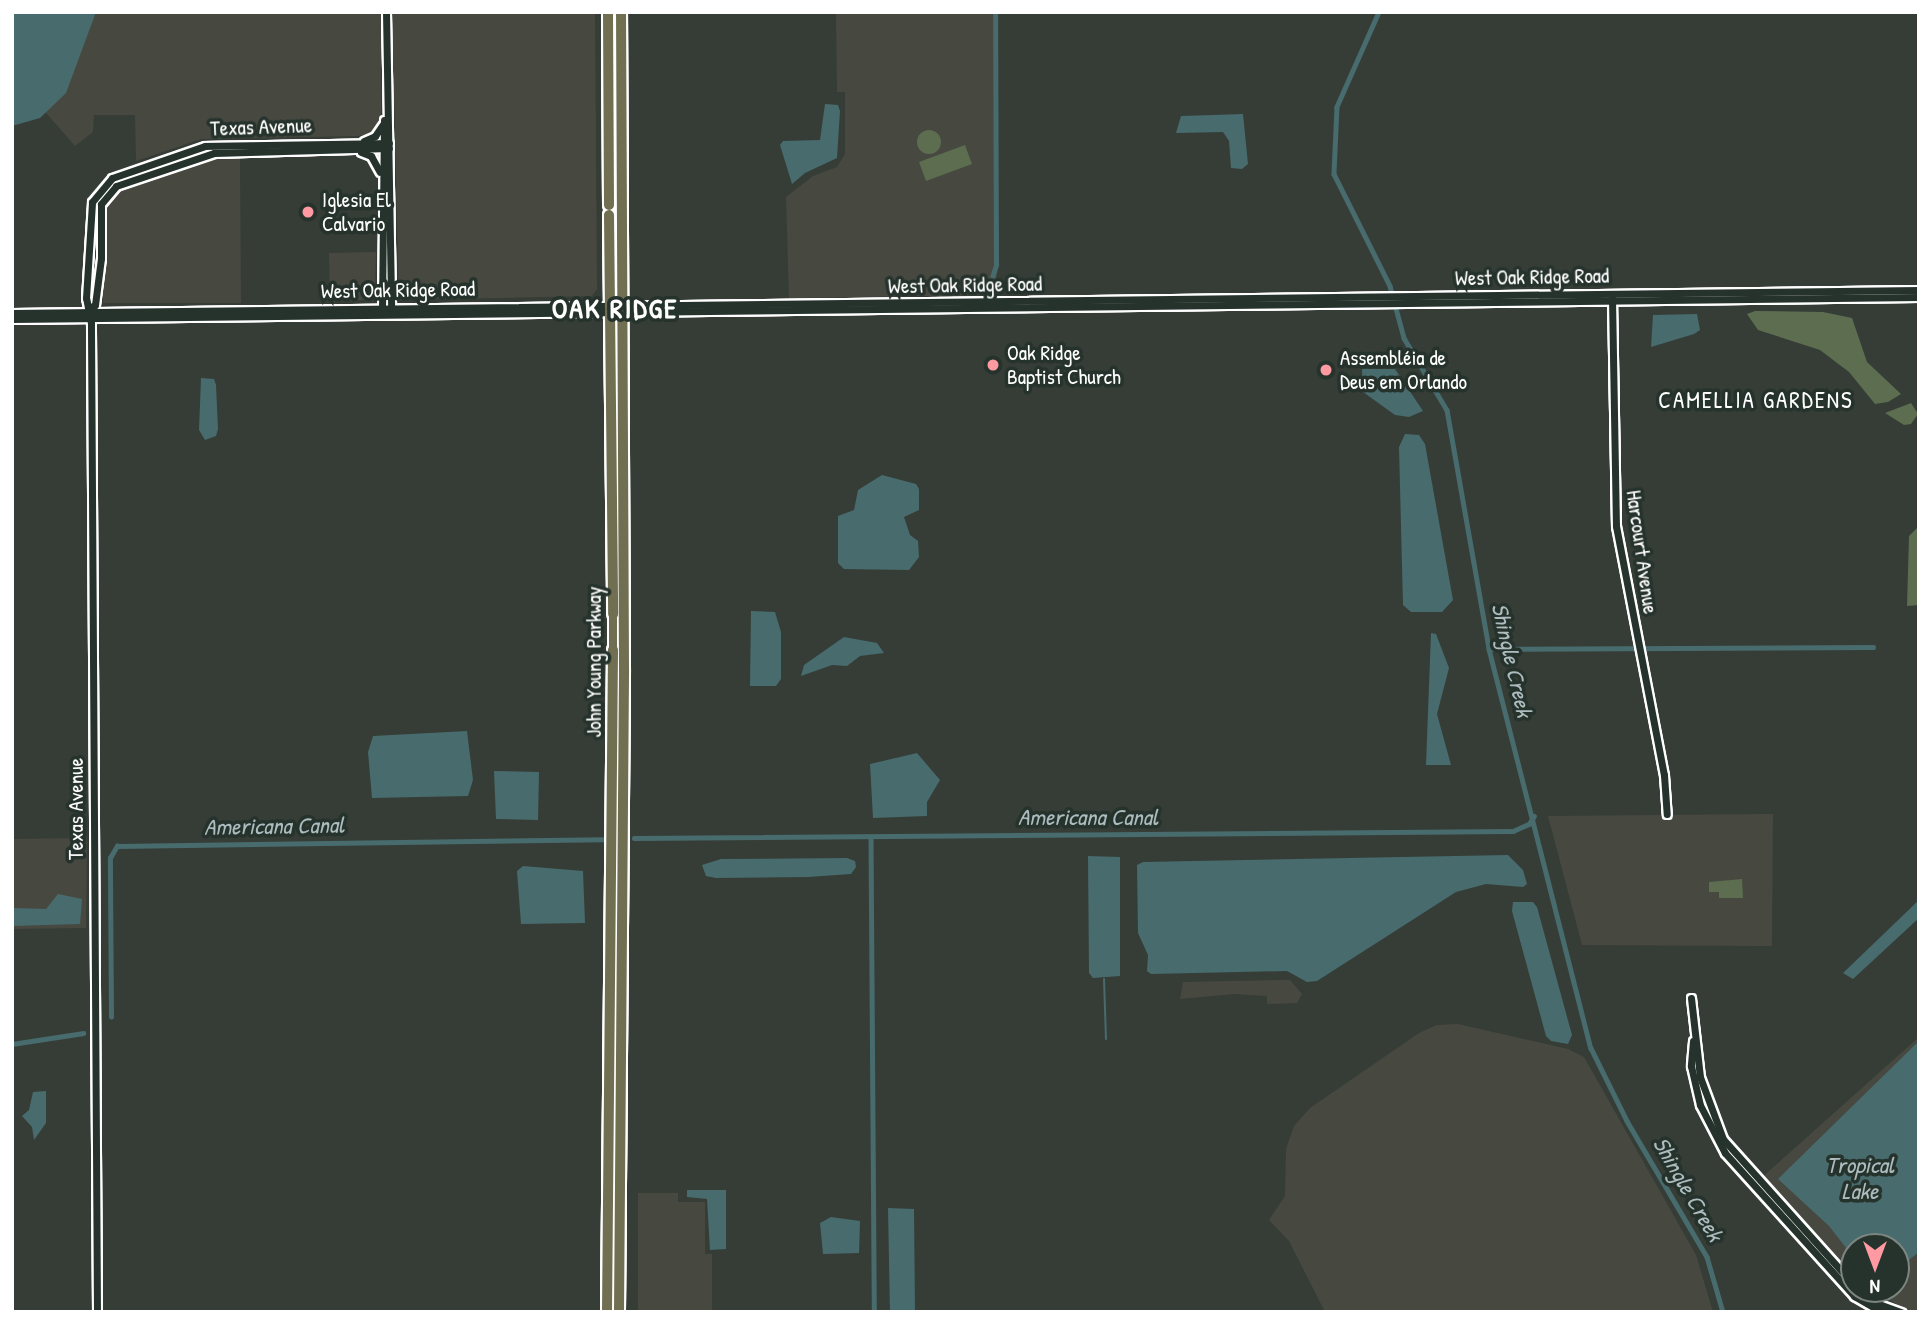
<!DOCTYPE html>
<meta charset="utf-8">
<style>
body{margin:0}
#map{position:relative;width:1931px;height:1324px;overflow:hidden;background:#353d36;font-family:"Patrick Hand",sans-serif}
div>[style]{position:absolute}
.built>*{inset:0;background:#474941}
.green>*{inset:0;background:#5c6d50}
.round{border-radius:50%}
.water>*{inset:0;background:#486b6e}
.stream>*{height:2px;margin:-1px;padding:0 1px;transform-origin:1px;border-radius:1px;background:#486b6e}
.canal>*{height:4.5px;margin:-2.25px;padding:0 2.25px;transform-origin:2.25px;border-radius:2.25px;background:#486b6e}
.roads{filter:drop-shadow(2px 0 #fff) drop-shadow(-2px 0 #fff) drop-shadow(0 2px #fff) drop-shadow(0 -2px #fff)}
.secondary>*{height:7px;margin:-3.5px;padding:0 3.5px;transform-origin:3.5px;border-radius:3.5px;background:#26332d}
.primary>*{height:8px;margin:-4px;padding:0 4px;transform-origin:4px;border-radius:4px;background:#706f52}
.highway>*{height:10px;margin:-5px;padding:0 5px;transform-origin:5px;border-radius:5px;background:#706f52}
.dots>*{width:19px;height:19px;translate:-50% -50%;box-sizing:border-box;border:4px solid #26332d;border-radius:50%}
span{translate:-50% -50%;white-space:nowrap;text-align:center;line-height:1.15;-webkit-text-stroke:7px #26332d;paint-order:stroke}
.street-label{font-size:21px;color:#fff}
.poi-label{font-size:21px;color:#fff}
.left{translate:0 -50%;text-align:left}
.neighbourhood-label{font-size:23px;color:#fff;letter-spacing:2px}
.water-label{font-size:23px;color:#adbcbe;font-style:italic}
.district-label{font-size:28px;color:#fff;font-weight:700;letter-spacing:2px}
.frame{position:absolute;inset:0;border:14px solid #fff;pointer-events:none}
.north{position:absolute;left:1840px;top:1233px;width:70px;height:70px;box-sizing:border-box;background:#26332d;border:2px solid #7d8581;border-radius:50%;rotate:180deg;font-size:19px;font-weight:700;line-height:28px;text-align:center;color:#fff}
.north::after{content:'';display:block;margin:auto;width:24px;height:32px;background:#ff9aa2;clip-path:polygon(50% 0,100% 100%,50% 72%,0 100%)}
</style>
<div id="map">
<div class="built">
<i style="clip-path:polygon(80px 12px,381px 12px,381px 122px,369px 134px,357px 136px,201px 139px,136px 161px,135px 115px,94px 115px,93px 132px,75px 146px,33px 98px)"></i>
<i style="clip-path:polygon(392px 12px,595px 12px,597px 289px,592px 296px,399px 300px)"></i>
<i style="clip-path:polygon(836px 12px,995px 12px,997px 295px,789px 298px,786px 197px,813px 176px,837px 167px,845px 154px,845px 92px,837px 92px)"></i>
<i style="clip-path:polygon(240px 157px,241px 303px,103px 303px,105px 206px,116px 192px,202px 160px)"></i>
<i style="clip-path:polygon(376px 252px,375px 299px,330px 302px,329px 253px)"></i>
<i style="clip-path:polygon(1773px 814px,1772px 946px,1582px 945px,1548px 816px)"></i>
<i style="clip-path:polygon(87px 838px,86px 928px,12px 929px,12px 839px)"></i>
<i style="clip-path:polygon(1290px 980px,1302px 994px,1297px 1003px,1267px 1004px,1267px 996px,1234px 994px,1180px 999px,1183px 982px)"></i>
<i style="clip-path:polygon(1458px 1024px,1568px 1049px,1584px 1057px,1696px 1255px,1713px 1312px,1325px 1312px,1289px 1241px,1269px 1220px,1285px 1196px,1286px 1149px,1294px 1126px,1310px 1108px,1419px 1033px,1437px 1025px)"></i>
<i style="clip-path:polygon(1919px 1037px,1919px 1312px,1910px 1312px,1871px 1289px,1896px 1289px,1896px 1247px,1854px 1247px,1854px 1279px,1759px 1180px)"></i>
<i style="clip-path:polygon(638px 1193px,678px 1193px,678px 1202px,705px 1202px,705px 1254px,712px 1254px,712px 1312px,638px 1312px)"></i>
</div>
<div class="green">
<i class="round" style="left:917px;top:130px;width:24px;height:24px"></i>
<i style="clip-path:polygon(965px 145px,972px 164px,926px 181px,919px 162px)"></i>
<i style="clip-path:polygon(1755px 311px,1823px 312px,1852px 318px,1867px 362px,1901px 394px,1888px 402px,1875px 404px,1849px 372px,1820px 350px,1758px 330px,1747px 314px)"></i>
<i style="clip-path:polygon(1911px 403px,1918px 414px,1911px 424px,1904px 425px,1885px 413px)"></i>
<i style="clip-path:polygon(1919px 526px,1919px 605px,1907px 606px,1909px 536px)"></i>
<i style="clip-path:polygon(1742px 879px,1743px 898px,1719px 898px,1719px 892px,1709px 892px,1709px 882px)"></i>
</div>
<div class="water">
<i style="clip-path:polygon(12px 12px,96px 12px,66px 93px,40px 118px,12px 126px)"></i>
<i style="clip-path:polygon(825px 104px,838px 105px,840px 111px,837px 158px,805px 173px,792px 184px,780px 145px,783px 141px,820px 140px)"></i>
<i style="clip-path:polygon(1243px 114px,1248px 164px,1242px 169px,1231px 168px,1229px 141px,1223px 132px,1176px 133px,1181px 116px)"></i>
<i style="clip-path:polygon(1697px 314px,1700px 330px,1694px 334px,1651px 347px,1653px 315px)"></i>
<i style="clip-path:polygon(1362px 369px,1395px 369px,1423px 411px,1409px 417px,1395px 415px,1363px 392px)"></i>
<i style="clip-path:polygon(201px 378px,214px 379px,216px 385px,218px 429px,216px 436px,205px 440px,199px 430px)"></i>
<i style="clip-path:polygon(1405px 434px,1419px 435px,1425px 444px,1453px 600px,1442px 612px,1411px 612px,1403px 605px,1399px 447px)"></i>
<i style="clip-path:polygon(882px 475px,916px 484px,919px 489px,919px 510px,904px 517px,910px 535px,918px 541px,919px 557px,909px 570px,844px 569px,838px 563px,838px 516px,854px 510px,858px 490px)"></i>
<i style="clip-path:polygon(751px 611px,775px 612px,781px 632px,781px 679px,776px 686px,750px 686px)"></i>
<i style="clip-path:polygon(1431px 633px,1436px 634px,1449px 668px,1437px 714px,1451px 765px,1426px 765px)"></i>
<i style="clip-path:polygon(844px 637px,877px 643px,884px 653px,860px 656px,847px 666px,832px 665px,801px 676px,804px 665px)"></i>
<i style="clip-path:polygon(467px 731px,473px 780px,468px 796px,372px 798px,368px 752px,373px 736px)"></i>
<i style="clip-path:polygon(917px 753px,940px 780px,927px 802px,927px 816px,873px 818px,870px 764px)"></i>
<i style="clip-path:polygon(494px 771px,539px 772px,538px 820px,496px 819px)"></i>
<i style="clip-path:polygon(1508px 855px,1523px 870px,1527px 884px,1523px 887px,1486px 884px,1456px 892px,1317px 981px,1307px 982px,1287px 971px,1151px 974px,1147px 971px,1148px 955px,1138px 933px,1137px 865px,1143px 862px)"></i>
<i style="clip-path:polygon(1088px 856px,1120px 857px,1120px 976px,1093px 978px,1089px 973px)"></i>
<i style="clip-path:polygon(847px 858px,855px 861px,856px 867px,851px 874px,808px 877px,716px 878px,706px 876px,702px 865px,721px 859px)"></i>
<i style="clip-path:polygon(523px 866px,583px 871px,585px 923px,521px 924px,517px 871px)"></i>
<i style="clip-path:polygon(58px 894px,82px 899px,80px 924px,12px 926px,12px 908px,46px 909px)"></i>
<i style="clip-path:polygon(1919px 900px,1919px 918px,1853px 979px,1843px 973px)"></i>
<i style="clip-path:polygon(1513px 902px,1533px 902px,1537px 907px,1572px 1035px,1568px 1044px,1551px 1041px,1546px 1036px,1512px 911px)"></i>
<i style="clip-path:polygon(1919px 1041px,1919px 1252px,1896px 1270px,1896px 1247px,1854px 1247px,1854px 1258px,1829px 1226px,1778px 1179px)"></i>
<i style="clip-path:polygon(46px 1091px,46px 1123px,34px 1140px,32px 1127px,22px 1116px,29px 1110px,33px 1092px)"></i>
<i style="clip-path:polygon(687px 1190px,726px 1190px,726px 1249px,710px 1250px,707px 1199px,687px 1197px)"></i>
<i style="clip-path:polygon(888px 1208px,914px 1209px,915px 1312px,890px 1312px)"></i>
<i style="clip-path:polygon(831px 1217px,860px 1221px,859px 1253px,823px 1254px,820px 1223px)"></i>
</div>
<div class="stream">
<i style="left:1104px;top:979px;width:60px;rotate:88.1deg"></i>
</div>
<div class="canal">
<i style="left:1379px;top:12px;width:104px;rotate:113.9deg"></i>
<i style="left:1337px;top:107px;width:67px;rotate:92.6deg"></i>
<i style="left:1334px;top:174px;width:125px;rotate:63.4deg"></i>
<i style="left:1390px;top:286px;width:54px;rotate:74.9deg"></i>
<i style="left:1404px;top:338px;width:84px;rotate:59.2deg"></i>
<i style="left:1447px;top:410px;width:243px;rotate:80deg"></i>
<i style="left:1489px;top:649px;width:412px;rotate:75.7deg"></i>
<i style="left:1591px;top:1048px;width:81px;rotate:63.7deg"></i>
<i style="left:1627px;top:1121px;width:158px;rotate:59.5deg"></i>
<i style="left:1707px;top:1257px;width:57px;rotate:73.8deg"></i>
<i style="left:986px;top:296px;width:33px;rotate:-72deg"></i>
<i style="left:996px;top:265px;width:253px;rotate:-90.2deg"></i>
<i style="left:1489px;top:649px;width:384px;rotate:-0.3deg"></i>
<i style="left:871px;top:837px;width:475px;rotate:89.6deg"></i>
<i style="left:634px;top:838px;width:879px;rotate:-0.46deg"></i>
<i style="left:1513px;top:831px;width:17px;rotate:-24deg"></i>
<i style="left:1529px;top:824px;width:9px;rotate:-58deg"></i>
<i style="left:111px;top:1017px;width:159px;rotate:-90.4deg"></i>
<i style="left:110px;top:858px;width:14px;rotate:-60deg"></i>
<i style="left:117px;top:846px;width:487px;rotate:-0.8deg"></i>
<i style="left:12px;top:1044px;width:72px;rotate:-8.8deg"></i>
</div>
<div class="roads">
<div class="secondary">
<i style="left:386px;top:12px;width:299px;rotate:89deg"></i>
<i style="left:364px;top:141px;width:12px;rotate:-24deg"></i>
<i style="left:375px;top:136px;width:14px;rotate:-56deg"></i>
<i style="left:361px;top:152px;width:11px;rotate:22deg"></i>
<i style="left:371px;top:156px;width:18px;rotate:61deg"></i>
<i style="left:1612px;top:298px;width:228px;rotate:89deg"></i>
<i style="left:1616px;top:526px;width:254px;rotate:79.1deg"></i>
<i style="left:1664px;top:775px;width:39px;rotate:86deg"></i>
<i style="left:91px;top:307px;width:4px;rotate:-27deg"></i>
<i style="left:95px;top:305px;width:47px;rotate:-82.7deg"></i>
<i style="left:101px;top:258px;width:54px;rotate:-90deg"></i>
<i style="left:101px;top:204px;width:23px;rotate:-50deg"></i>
<i style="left:116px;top:186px;width:103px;rotate:-18.6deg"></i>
<i style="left:214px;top:153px;width:175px;rotate:-1.6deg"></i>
<i style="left:382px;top:311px;width:191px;rotate:-89.4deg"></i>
<i style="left:12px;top:313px;width:1907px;rotate:-0.69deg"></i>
<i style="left:12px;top:319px;width:1907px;rotate:-0.66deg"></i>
<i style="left:1691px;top:998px;width:80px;rotate:83.5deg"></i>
<i style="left:1700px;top:1077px;width:66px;rotate:69.6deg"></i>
<i style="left:1723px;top:1139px;width:196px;rotate:48.1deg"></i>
<i style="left:1693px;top:1041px;width:25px;rotate:95deg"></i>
<i style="left:1691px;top:1066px;width:40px;rotate:77deg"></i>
<i style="left:1700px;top:1105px;width:54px;rotate:62.5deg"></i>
<i style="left:1725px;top:1153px;width:193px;rotate:47.9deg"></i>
<i style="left:1854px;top:1296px;width:32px;rotate:30deg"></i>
<i style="left:1858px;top:1289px;width:23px;rotate:38deg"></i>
<i style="left:1876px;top:1303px;width:27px;rotate:20deg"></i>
<i style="left:97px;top:1312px;width:989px;rotate:-90.35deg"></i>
<i style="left:91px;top:323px;width:25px;rotate:-101deg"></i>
<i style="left:86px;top:298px;width:96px;rotate:-86.4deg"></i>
<i style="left:92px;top:202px;width:31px;rotate:-50deg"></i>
<i style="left:112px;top:178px;width:98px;rotate:-19deg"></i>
<i style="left:205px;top:146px;width:184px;rotate:-0.9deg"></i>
</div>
<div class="primary">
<i style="left:613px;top:614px;width:36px;rotate:90deg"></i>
</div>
<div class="highway">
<i style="left:608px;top:12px;width:193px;rotate:89.7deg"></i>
<i style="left:609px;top:215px;width:399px;rotate:89.4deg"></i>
<i style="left:607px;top:1312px;width:662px;rotate:-89.48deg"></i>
<i style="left:619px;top:1312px;width:643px;rotate:-89.55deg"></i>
<i style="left:624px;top:669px;width:657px;rotate:-90.26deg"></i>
</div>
</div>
<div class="dots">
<i style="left:308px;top:212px;background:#ff9aa2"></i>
<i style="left:993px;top:365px;background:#ff9aa2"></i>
<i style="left:1326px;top:370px;background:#ff9aa2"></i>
</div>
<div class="street-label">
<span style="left:261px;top:127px;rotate:-2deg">Texas Avenue</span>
<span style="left:1532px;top:277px;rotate:-1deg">West Oak Ridge Road</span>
<span style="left:965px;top:285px;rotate:-1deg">West Oak Ridge Road</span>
<span style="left:398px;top:290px;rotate:-1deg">West Oak Ridge Road</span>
<span style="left:1642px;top:552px;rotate:82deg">Harcourt Avenue</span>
<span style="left:594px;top:662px;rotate:-90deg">John Young Parkway</span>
<span style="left:76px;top:809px;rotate:-90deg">Texas Avenue</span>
</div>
<div class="poi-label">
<span class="left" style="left:322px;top:212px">Iglesia El<br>Calvario</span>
<span class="left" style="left:1007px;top:365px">Oak Ridge<br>Baptist Church</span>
<span class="left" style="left:1340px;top:370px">Assembléia de<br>Deus em Orlando</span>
</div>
<div class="neighbourhood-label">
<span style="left:1756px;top:400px">CAMELLIA GARDENS</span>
</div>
<div class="water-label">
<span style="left:1512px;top:660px;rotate:77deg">Shingle Creek</span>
<span style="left:1088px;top:817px">Americana Canal</span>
<span style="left:274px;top:826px;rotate:-1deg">Americana Canal</span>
<span style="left:1860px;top:1178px">Tropical<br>Lake</span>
<span style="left:1688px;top:1189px;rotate:60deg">Shingle Creek</span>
</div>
<div class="district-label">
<span style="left:615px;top:308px">OAK RIDGE</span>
</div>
<div class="frame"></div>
<div class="north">N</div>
</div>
